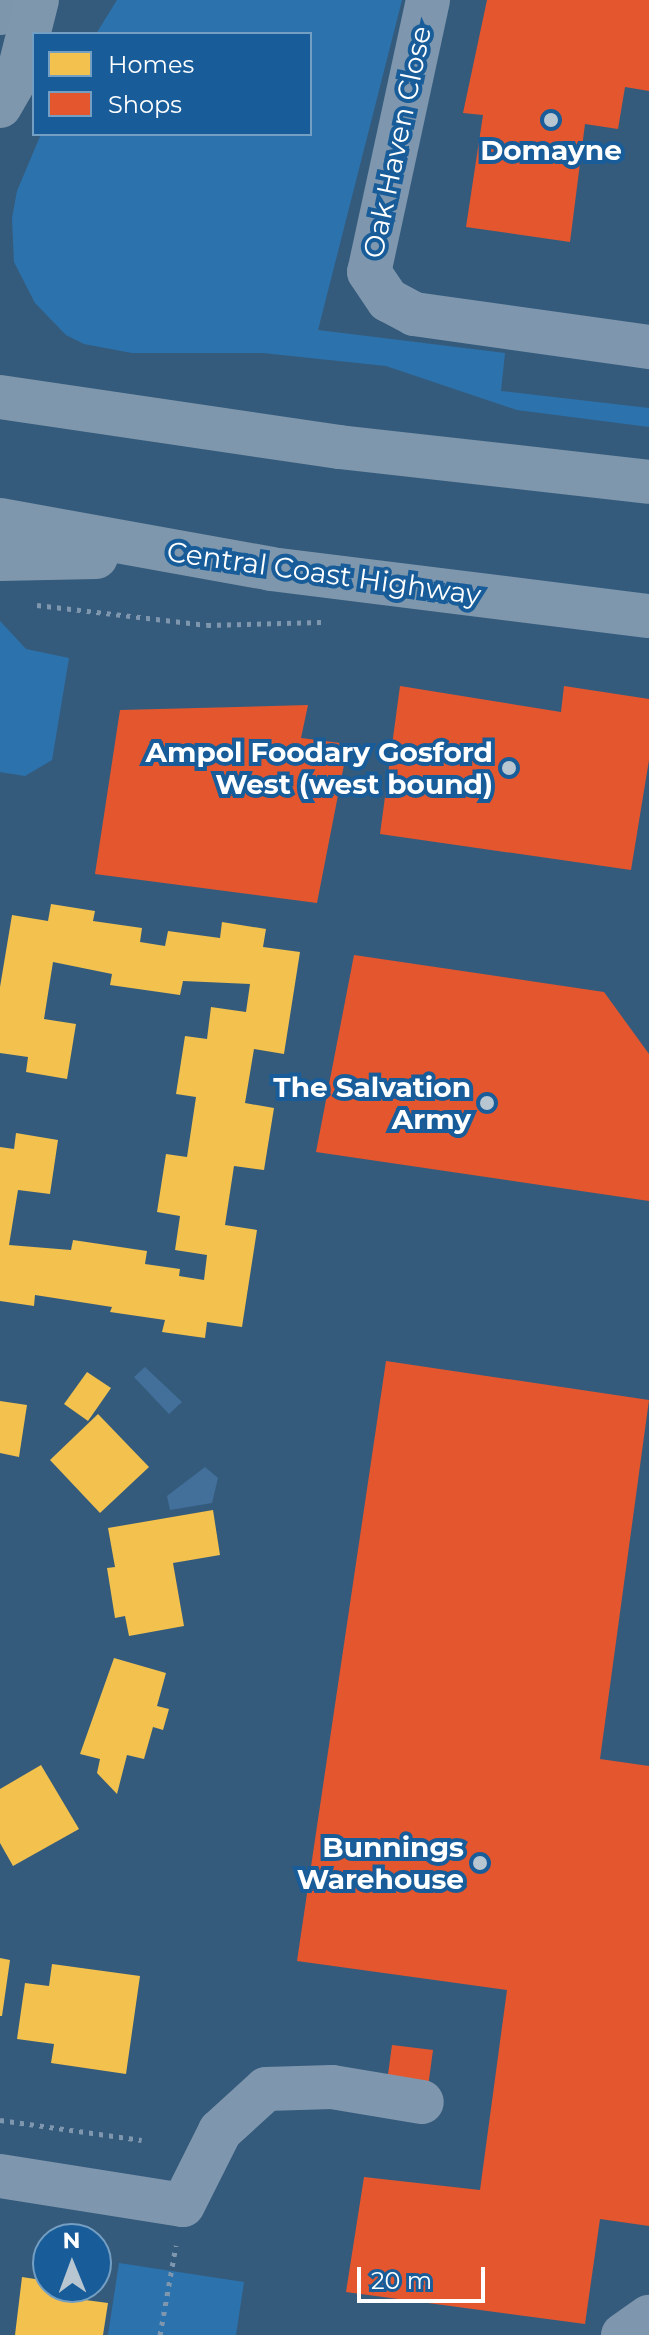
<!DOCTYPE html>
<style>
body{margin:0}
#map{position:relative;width:649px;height:2335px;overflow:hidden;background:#355b7c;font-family:Montserrat,sans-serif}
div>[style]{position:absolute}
.green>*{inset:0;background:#2c73ae}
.water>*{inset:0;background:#42709a}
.homes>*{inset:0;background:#f2c14e}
.shops>*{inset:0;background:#e4572e}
.path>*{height:5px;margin-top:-2.5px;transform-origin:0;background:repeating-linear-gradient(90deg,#7f97ae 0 4px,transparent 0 10px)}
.minor>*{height:44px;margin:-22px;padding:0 22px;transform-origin:22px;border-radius:22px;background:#7f97ae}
.major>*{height:44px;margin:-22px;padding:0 22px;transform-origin:22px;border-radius:22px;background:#7d96ac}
.highway>*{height:44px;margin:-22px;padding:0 22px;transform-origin:22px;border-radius:22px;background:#7f97ac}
.dots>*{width:22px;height:22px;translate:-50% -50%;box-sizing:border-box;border:4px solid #185d99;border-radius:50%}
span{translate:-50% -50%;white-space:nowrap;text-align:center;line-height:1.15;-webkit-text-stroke:8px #185d99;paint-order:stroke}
.street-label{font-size:28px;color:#fff}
.poi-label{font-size:28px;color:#fff;font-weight:700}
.right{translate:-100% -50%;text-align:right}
.legend{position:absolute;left:32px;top:32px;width:280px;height:104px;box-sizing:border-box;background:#185d99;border:2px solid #749ec2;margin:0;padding:10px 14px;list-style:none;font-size:24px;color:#fff}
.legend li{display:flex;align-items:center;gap:16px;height:40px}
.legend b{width:40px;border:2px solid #749ec2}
.north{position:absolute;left:32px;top:2223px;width:80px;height:80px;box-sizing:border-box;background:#185d99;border:2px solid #749ec2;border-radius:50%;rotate:359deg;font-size:22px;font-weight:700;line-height:32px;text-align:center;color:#fff}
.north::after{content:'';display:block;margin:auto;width:28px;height:36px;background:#b8c6d1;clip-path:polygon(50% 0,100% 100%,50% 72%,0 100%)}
.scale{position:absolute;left:357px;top:2267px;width:128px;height:36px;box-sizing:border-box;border:4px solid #fff;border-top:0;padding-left:10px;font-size:24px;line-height:28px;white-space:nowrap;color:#fff;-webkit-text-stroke:6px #185d99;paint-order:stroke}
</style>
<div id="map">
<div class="green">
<i style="clip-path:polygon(117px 0,402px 0,318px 330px,505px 353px,501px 391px,649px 408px,649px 427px,517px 410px,386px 366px,263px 353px,132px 353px,84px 344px,66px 335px,35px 303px,14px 262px,12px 218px,17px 191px,41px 134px,310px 134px,310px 34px,96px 34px)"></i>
<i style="clip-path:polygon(0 621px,26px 649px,69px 658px,52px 760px,25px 776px,0 772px)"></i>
<i style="clip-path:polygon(119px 2263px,244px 2282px,236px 2335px,108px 2335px)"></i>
</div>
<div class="water">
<i style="clip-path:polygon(145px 1367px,182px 1402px,169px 1414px,134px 1377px)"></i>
<i style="clip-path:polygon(205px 1467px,218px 1478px,212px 1503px,170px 1510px,167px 1496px)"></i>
</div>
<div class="homes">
<i style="clip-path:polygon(51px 904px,95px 911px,93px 921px,142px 928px,140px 942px,165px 946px,168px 931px,220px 938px,222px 922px,266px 929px,263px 947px,300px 952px,284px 1054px,254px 1049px,245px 1103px,274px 1108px,264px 1170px,234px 1166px,225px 1225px,257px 1230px,242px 1327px,207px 1322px,205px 1338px,162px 1332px,165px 1320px,110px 1312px,112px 1307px,35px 1295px,34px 1306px,0 1301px,0 1147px,14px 1149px,16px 1133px,58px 1140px,50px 1194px,18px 1190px,9px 1245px,71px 1250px,73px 1240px,147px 1251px,145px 1264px,180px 1269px,179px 1276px,204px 1280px,207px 1255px,175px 1250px,180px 1216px,157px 1212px,166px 1154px,187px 1157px,196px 1097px,176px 1094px,185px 1036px,207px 1039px,211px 1007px,246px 1012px,250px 984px,183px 981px,180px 995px,110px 985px,112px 974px,53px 962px,44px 1019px,76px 1024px,67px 1079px,26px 1072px,28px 1057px,0 1053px,0 987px,12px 915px,48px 921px)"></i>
<i style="clip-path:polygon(87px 1372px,111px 1388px,88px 1421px,64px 1404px)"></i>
<i style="clip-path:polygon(0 1401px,27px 1405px,19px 1457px,0 1453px)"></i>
<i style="clip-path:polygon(98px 1414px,149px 1467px,100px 1513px,50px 1460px)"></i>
<i style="clip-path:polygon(213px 1510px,220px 1555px,173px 1563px,184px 1626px,129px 1636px,125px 1616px,115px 1618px,107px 1568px,115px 1567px,108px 1528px)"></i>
<i style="clip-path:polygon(114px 1658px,166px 1673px,157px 1706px,169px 1709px,163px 1730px,153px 1727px,144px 1759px,127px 1755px,117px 1794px,97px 1773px,100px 1759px,80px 1754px)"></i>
<i style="clip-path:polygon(41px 1765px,79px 1829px,13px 1866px,0 1843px,0 1789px)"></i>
<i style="clip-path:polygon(0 1958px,10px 1960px,2px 2016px,0 2016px)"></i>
<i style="clip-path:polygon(52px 1964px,140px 1976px,126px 2074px,51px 2063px,54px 2044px,17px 2039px,25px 1983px,49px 1986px)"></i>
<i style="clip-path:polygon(22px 2277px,48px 2281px,48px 2287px,80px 2287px,78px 2299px,108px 2303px,103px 2335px,15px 2335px)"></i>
</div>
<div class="shops">
<i style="clip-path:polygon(487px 0,649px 0,649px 91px,625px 87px,618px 129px,585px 124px,570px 242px,466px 227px,483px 115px,463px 113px)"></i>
<i style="clip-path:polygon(400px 686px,561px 712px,564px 686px,649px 699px,649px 760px,631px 870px,380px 834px)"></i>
<i style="clip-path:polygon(308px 705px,301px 738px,348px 744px,317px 903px,95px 874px,120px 710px)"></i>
<i style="clip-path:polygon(354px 955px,604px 992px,649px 1054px,649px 1201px,316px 1152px)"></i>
<i style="clip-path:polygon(386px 1361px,649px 1400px,600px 1759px,649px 1766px,649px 2226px,600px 2219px,585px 2324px,346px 2292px,364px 2177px,480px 2190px,507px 1990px,297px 1961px)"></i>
<i style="clip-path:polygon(392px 2045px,433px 2050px,428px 2087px,387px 2082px)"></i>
</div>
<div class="path">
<i style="left:37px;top:605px;width:171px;rotate:6.7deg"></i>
<i style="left:207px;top:625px;width:115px;rotate:-1.5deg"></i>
<i style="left:0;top:2120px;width:143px;rotate:8deg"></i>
<i style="left:160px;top:2335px;width:91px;rotate:-79.9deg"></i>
</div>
<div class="minor">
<i style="left:428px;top:0;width:278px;rotate:102.2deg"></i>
<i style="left:369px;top:272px;width:34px;rotate:56deg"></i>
<i style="left:388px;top:300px;width:30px;rotate:28deg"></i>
<i style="left:414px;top:314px;width:237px;rotate:8deg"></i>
<i style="left:0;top:2176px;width:185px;rotate:9deg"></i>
<i style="left:183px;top:2205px;width:83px;rotate:-63.4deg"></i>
<i style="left:220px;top:2131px;width:62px;rotate:-42.4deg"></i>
<i style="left:266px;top:2089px;width:66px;rotate:-1.7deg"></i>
<i style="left:332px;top:2087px;width:91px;rotate:9.5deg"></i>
<i style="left:623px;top:2335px;width:32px;rotate:-35deg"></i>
</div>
<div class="major">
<i style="left:0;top:13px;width:16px;rotate:-55deg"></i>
</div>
<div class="highway">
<i style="left:0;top:106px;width:36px;rotate:-60deg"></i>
<i style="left:18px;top:75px;width:77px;rotate:-75.8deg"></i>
<i style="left:0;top:397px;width:343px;rotate:8.4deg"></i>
<i style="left:339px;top:447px;width:312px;rotate:6.4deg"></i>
<i style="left:0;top:520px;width:275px;rotate:10.2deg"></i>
<i style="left:271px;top:569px;width:381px;rotate:7.1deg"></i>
<i style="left:0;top:559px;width:96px;rotate:-1.2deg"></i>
</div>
<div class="dots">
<i style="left:551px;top:120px;background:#b8c6d1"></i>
<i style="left:509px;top:768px;background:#b8c6d1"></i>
<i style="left:487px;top:1103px;background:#b8c6d1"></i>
<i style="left:480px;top:1863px;background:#b8c6d1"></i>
</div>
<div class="street-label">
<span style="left:397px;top:142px;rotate:-78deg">Oak Haven Close</span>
<span style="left:324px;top:573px;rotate:8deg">Central Coast Highway</span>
</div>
<div class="poi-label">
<span style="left:551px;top:150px">Domayne</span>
<span class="right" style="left:493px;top:768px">Ampol Foodary Gosford<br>West (west bound)</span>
<span class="right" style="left:471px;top:1103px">The Salvation<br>Army</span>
<span class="right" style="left:464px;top:1863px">Bunnings<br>Warehouse</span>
</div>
<ul class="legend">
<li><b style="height:22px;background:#f2c14e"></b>Homes</li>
<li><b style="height:22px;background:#e4572e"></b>Shops</li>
</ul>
<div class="north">N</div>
<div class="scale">20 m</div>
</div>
